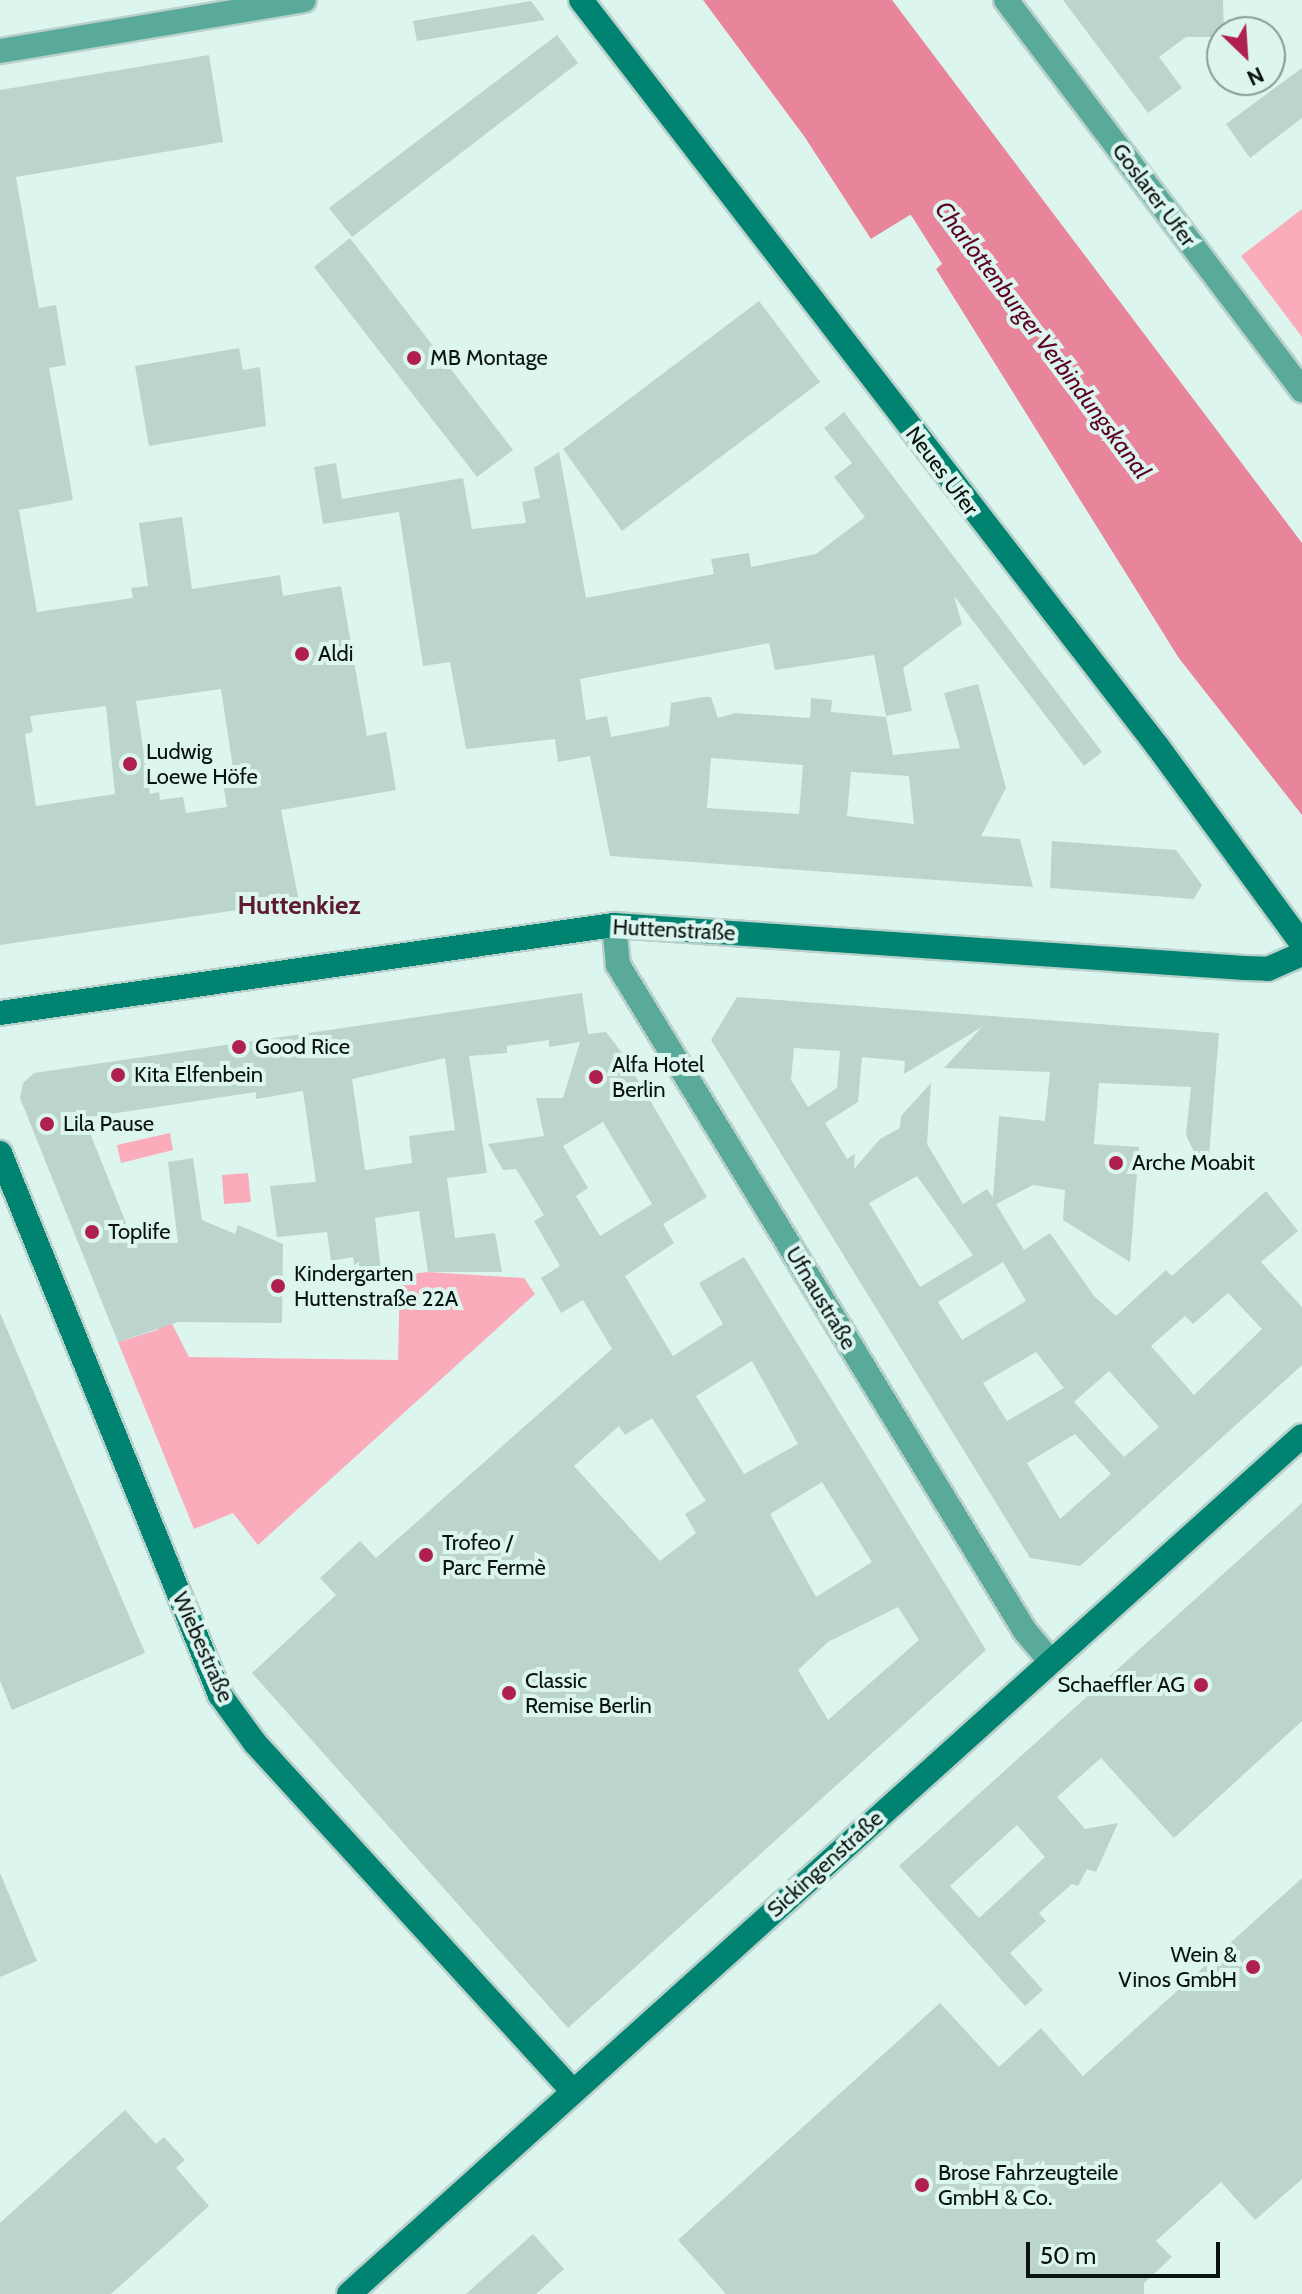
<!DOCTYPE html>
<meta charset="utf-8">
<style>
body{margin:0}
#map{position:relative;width:1302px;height:2294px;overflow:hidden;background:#dcf5ef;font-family:Cabin,sans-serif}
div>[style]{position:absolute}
.green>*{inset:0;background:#faacbb}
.water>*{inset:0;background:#e9859b}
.pier>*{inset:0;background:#dcf5ef}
.building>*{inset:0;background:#bcd4ce}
.roads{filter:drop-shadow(2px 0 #bad1cb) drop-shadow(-2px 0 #bad1cb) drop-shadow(0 2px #bad1cb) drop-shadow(0 -2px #bad1cb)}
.street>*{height:24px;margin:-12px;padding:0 12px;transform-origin:12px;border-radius:12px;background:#5aaa9a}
.secondary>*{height:24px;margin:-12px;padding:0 12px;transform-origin:12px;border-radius:12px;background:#008371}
.dots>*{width:22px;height:22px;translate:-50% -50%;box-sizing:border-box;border:4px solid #dcf5ef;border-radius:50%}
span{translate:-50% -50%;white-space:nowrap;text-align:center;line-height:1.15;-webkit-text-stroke:8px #dcf5ef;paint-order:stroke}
.street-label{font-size:22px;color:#0a1311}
.poi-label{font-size:22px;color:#0a1311}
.left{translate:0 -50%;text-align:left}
.right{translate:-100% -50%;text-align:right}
.water-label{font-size:24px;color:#5c0024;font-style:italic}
.quarter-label{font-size:26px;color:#5f1b2e;font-weight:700}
.north{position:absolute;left:1206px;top:16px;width:80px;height:80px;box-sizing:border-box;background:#dcf5ef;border:2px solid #889b96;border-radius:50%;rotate:155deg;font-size:22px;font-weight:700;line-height:32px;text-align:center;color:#0a1311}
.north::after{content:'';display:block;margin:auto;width:28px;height:36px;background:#af1f51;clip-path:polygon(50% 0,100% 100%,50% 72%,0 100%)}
.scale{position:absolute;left:1026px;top:2242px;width:194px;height:36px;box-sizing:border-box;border:4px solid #0a1311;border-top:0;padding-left:10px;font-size:24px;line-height:28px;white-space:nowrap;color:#0a1311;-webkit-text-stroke:6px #dcf5ef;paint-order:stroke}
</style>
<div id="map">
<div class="green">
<i style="clip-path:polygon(1302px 209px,1302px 337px,1241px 256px)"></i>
<i style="clip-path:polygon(170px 1133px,173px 1150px,121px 1163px,117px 1145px)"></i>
<i style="clip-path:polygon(248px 1173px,251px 1202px,224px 1204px,222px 1175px)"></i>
<i style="clip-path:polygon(428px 1272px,524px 1278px,535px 1294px,258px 1545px,233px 1513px,194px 1529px,118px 1342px,157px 1330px,169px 1318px,189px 1357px,398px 1360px,400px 1275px)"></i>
</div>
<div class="water">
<i style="clip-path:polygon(703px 0,892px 0,1302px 543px,1302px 815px,1178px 657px,935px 268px,942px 264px,910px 215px,871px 239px,804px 136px)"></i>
</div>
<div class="pier">
<i style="clip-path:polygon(911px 215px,942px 264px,936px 269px,1198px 689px,932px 270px,937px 263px,909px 220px,871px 239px)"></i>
</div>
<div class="building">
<i style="clip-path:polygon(1063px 0,1223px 0,1224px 32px,1222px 37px,1186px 37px,1159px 57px,1182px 88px,1148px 113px)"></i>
<i style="clip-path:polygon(531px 1px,545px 20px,417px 41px,413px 21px)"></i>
<i style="clip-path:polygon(557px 35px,578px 63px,352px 237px,329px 208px)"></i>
<i style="clip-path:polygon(evenodd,209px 55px,223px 142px,16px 177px,39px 308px,56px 305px,66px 365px,49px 368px,73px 500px,19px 510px,37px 612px,133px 598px,131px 588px,148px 586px,139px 523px,182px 517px,192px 589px,280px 575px,283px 596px,341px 586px,367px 736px,386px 732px,396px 790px,281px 810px,299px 901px,0 945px,0 90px,209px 55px,221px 689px,235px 781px,223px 783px,227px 807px,186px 813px,183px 797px,160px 800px,159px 792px,150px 794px,136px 701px,221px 689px,209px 55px,106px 706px,115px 794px,36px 806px,25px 734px,33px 732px,30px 716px,106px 706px)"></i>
<i style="clip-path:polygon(1302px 68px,1302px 118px,1250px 158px,1226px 124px)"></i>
<i style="clip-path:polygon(350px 238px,513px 450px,477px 477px,314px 267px)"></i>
<i style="clip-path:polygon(759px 301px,820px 382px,622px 531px,563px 449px)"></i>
<i style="clip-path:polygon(239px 348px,243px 370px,260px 367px,266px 426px,149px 446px,135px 366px)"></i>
<i style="clip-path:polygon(evenodd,844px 412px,1102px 752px,1084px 766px,954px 596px,962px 624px,903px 668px,912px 711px,886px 716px,874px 655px,775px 670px,769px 643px,580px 679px,586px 720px,607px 716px,611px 737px,669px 726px,671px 703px,703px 697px,711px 697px,718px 718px,735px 713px,810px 718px,811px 698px,832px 700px,831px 712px,886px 717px,893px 755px,960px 748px,944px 693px,978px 684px,1006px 788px,981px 836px,1020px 839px,1033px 887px,610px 856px,590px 756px,558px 762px,555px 739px,466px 749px,450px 662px,423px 666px,399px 512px,323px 524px,314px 467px,336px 463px,342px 499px,463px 478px,472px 529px,526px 523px,522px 502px,540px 498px,534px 468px,559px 452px,586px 598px,714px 574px,711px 559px,749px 553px,751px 567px,816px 554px,865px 517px,834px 477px,852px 463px,824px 428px,844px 412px,711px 758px,803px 765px,799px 814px,707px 808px,711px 758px,844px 412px,851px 772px,909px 776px,914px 824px,847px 816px,851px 772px)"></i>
<i style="clip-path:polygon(1052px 841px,1176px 850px,1202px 885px,1194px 899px,1050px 888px)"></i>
<i style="clip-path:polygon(evenodd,582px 993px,588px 1034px,606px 1032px,622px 1053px,707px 1197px,663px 1224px,674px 1243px,625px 1276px,673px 1356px,723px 1324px,699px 1283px,744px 1257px,986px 1650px,568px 2028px,252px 1673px,336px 1595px,320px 1578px,360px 1541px,376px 1558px,612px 1349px,583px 1300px,561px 1313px,541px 1278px,560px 1266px,534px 1221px,544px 1215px,516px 1169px,503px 1170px,488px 1144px,544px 1136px,536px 1098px,563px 1098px,580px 1042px,549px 1047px,549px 1040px,507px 1046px,507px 1053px,469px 1056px,487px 1173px,447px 1178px,455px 1238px,495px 1233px,502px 1272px,428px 1272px,419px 1211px,375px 1218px,381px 1271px,355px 1271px,353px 1257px,331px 1261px,327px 1232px,277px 1237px,270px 1186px,316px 1182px,303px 1091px,256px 1099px,256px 1092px,84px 1118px,134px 1243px,178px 1243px,168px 1162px,193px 1158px,202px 1220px,235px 1234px,238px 1225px,283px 1244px,282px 1323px,178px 1322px,118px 1342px,20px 1098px,23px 1083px,34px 1073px,582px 993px,445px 1058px,455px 1130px,409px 1136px,412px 1163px,365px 1170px,352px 1079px,445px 1058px,582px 993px,603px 1122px,652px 1204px,600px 1236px,576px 1196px,588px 1188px,563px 1146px,603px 1122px,582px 993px,752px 1361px,798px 1444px,744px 1474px,696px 1396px,752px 1361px,582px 993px,652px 1418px,706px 1501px,685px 1514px,696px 1533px,660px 1561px,574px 1466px,619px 1426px,625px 1435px,652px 1418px,582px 993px,822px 1482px,872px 1562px,816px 1597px,770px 1514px,822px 1482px,582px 993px,898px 1607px,919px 1640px,828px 1720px,798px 1670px,828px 1642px,898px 1607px)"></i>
<i style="clip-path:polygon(evenodd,737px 997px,1219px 1033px,1209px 1156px,1195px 1154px,1186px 1135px,1191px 1087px,1099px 1083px,1094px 1144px,1139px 1147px,1130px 1262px,1063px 1220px,1065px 1190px,1033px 1185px,996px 1204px,1024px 1250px,1050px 1233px,1094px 1296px,1116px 1316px,1166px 1270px,1172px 1276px,1266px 1191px,1298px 1231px,1261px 1262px,1302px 1307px,1302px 1365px,1080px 1566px,1030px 1558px,711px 1040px,737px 997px,982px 1027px,944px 1068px,1050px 1072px,1045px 1121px,999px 1116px,993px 1198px,987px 1189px,963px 1204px,927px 1144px,931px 1083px,901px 1116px,900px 1128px,880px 1139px,854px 1169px,855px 1154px,847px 1159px,825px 1123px,858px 1102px,862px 1057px,905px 1061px,904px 1074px,982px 1027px,737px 997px,794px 1048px,840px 1051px,837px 1088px,808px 1107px,791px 1080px,794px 1048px,737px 997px,917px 1176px,973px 1255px,920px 1287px,869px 1203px,917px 1176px,737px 997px,1003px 1262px,1026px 1301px,962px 1340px,938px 1302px,1003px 1262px,737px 997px,1228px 1293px,1262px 1329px,1194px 1395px,1151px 1346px,1185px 1316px,1193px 1324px,1228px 1293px,737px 997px,1036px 1352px,1064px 1388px,1007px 1421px,983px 1383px,1036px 1352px,737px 997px,1109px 1371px,1159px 1427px,1124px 1457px,1074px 1402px,1109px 1371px,737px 997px,1075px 1434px,1111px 1474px,1060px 1519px,1027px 1463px,1075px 1434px)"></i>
<i style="clip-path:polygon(0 1313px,145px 1653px,12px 1710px,0 1681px)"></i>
<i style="clip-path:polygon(evenodd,1302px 1503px,1302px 1721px,1174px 1838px,1101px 1758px,1057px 1797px,1085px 1829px,1118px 1823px,1096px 1872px,1087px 1869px,1078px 1886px,1072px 1884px,1039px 1913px,1046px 1921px,1010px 1953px,1043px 1990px,1025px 2006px,899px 1866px,1302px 1503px,1017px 1825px,1045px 1857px,979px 1918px,950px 1886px,1017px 1825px)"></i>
<i style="clip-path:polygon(0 1873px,37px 1961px,0 1977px)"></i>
<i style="clip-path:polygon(1302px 1878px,1302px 2179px,1255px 2220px,1221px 2182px,1156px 2241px,1172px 2257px,1144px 2283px,1144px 2294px,726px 2294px,678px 2240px,940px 2003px,999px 2067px,1041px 2028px,1083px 2076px)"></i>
<i style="clip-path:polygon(125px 2110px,156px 2144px,164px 2137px,185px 2160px,176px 2168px,209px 2206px,111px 2294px,0 2294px,0 2223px)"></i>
<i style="clip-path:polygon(533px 2234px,564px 2269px,536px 2294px,466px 2294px)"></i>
</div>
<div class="roads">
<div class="street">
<i style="left:1006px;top:0;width:490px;rotate:52.8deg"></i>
<i style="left:0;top:51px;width:308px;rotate:-9.5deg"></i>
<i style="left:614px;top:925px;width:40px;rotate:84.3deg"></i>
<i style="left:618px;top:965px;width:781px;rotate:58.57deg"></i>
<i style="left:1025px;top:1631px;width:39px;rotate:50deg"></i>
</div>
<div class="secondary">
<i style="left:581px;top:0;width:944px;rotate:52.32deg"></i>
<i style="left:1158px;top:747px;width:244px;rotate:53.8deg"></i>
<i style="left:0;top:1013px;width:620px;rotate:-8.16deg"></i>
<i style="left:614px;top:925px;width:632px;rotate:3.9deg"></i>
<i style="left:1245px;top:968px;width:23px;rotate:2deg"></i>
<i style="left:1268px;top:969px;width:37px;rotate:-24deg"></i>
<i style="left:0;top:1153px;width:585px;rotate:67.91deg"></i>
<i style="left:220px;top:1695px;width:59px;rotate:53.9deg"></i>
<i style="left:255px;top:1743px;width:471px;rotate:47.6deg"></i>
<i style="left:349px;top:2294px;width:1282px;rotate:-42deg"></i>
</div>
</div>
<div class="dots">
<i style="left:414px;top:358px;background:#af1f51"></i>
<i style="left:302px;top:654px;background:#af1f51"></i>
<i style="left:130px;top:764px;background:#af1f51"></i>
<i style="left:239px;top:1047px;background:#af1f51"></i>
<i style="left:118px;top:1075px;background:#af1f51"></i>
<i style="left:596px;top:1077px;background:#af1f51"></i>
<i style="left:47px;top:1124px;background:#af1f51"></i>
<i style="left:1116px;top:1163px;background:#af1f51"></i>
<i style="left:92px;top:1232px;background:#af1f51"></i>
<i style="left:278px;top:1286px;background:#af1f51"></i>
<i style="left:426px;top:1555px;background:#af1f51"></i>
<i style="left:1201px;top:1685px;background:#af1f51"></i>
<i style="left:509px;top:1693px;background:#af1f51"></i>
<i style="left:1253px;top:1967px;background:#af1f51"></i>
<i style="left:922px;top:2185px;background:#af1f51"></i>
</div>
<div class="street-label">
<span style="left:1154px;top:195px;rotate:53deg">Goslarer Ufer</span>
<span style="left:942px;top:471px;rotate:53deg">Neues Ufer</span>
<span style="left:674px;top:930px;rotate:3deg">Huttenstraße</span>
<span style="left:821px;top:1298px;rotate:59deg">Ufnaustraße</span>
<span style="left:203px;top:1647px;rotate:66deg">Wiebestraße</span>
<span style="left:825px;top:1864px;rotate:-42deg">Sickingenstraße</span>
</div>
<div class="poi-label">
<span class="left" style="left:430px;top:358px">MB Montage</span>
<span class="left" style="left:318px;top:654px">Aldi</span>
<span class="left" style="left:146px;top:764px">Ludwig<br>Loewe Höfe</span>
<span class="left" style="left:255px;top:1047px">Good Rice</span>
<span class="left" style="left:612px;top:1077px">Alfa Hotel<br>Berlin</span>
<span class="left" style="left:134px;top:1075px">Kita Elfenbein</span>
<span class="left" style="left:63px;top:1124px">Lila Pause</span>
<span class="left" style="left:1132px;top:1163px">Arche Moabit</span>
<span class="left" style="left:108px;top:1232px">Toplife</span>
<span class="left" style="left:294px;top:1286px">Kindergarten<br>Huttenstraße 22A</span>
<span class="left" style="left:442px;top:1555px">Trofeo /<br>Parc Fermè</span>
<span class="left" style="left:525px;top:1693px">Classic<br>Remise Berlin</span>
<span class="right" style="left:1185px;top:1685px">Schaeffler AG</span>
<span class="right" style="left:1237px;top:1967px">Wein &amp;<br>Vinos GmbH</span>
<span class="left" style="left:938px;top:2185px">Brose Fahrzeugteile<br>GmbH &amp; Co.</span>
</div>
<div class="water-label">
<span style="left:1043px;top:340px;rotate:53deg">Charlottenburger Verbindungskanal</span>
</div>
<div class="quarter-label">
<span style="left:299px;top:906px">Huttenkiez</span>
</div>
<div class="north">N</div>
<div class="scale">50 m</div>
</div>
